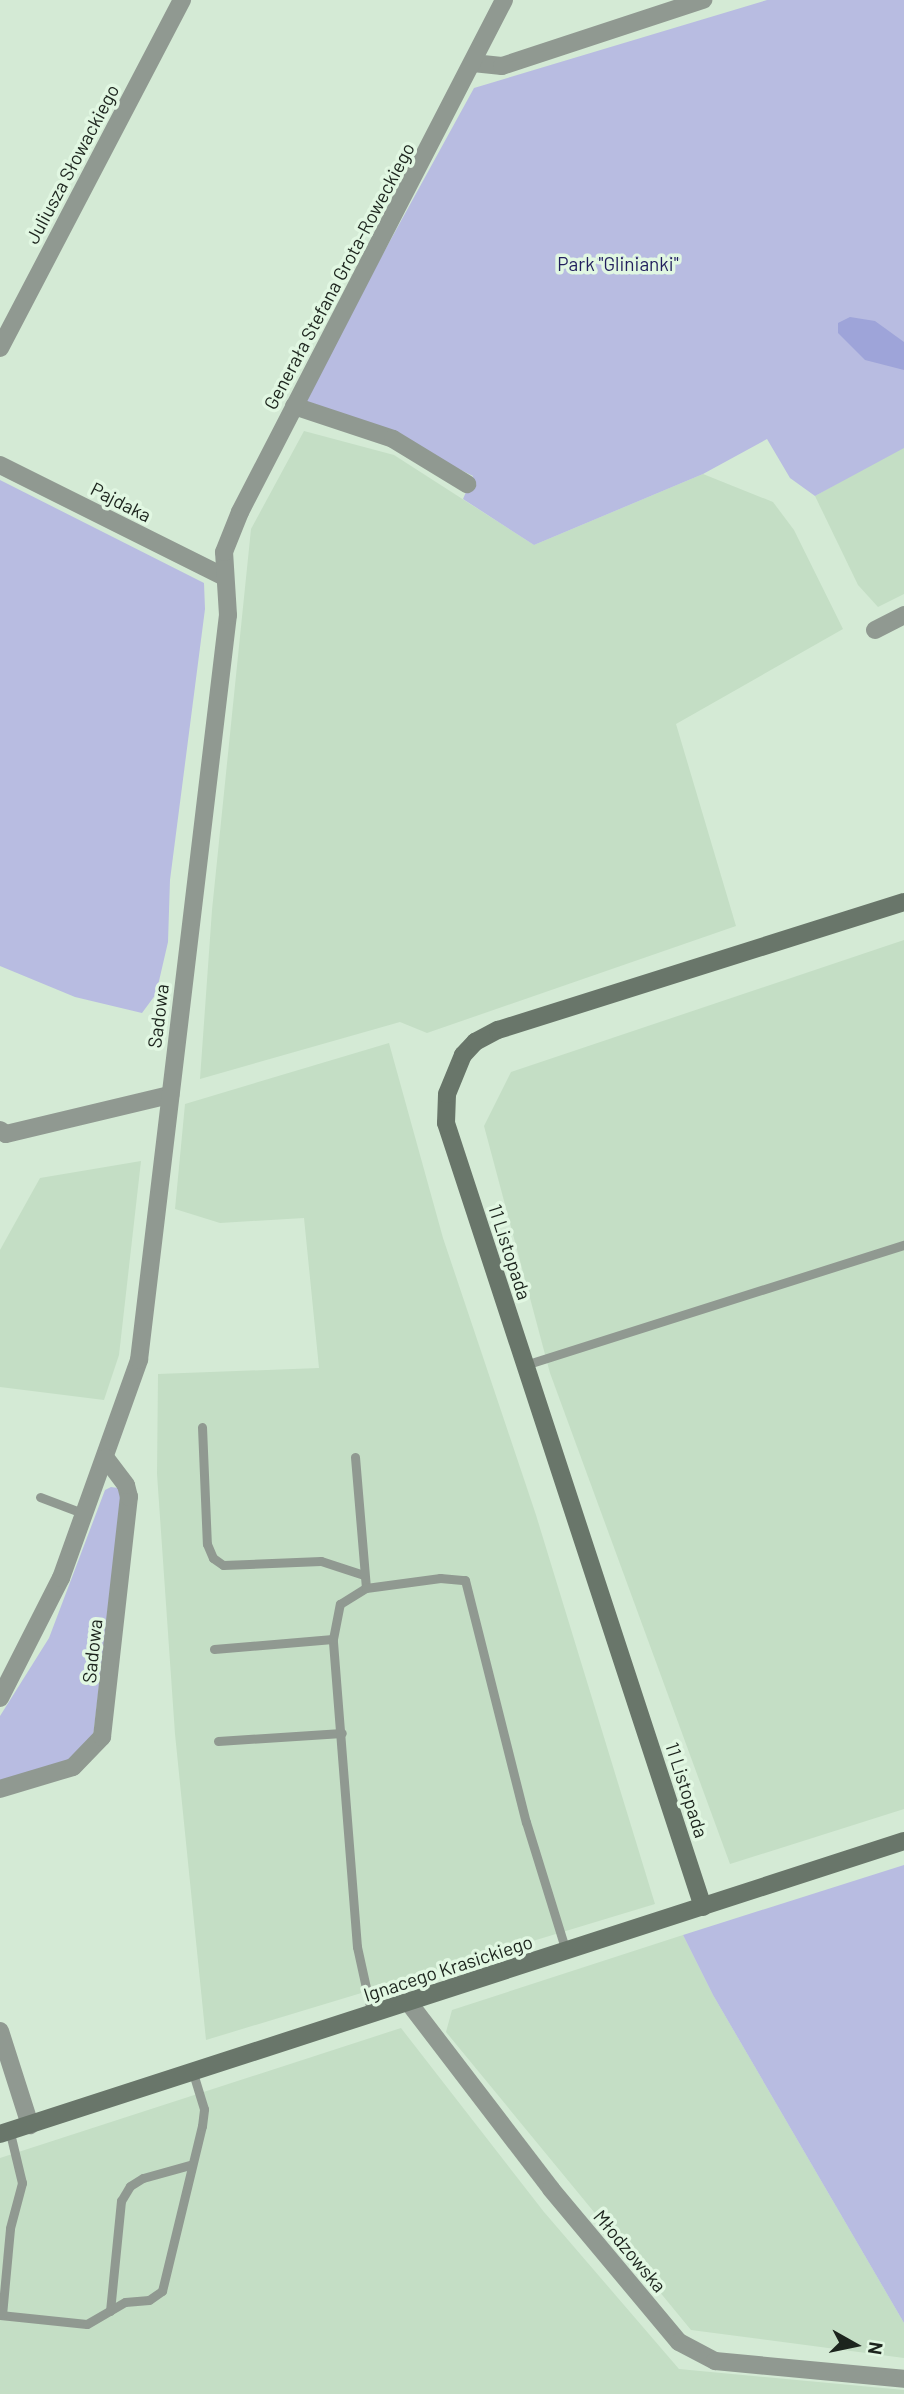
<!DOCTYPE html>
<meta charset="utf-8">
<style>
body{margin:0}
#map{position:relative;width:904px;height:2394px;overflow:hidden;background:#d4ead5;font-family:Barlow,sans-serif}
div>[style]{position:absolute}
.built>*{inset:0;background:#c4dec5}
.green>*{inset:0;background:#b8bce1}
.water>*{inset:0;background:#9ea4d9}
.lane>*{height:9px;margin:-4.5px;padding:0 4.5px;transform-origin:4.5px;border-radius:4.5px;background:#909991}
.street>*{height:18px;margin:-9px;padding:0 9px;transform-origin:9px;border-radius:9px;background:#909991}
.secondary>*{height:18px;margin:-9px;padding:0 9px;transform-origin:9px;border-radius:9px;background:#69766a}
span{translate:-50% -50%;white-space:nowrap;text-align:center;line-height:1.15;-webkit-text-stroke:7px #e1f7e2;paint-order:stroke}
.street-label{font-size:19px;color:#1c241d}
.park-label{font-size:19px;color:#221f5d}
.north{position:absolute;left:820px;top:2310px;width:70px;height:70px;-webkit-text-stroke:5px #e1f7e2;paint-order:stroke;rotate:99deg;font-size:19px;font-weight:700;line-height:28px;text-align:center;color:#1c241d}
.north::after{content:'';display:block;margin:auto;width:24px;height:32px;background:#1c241d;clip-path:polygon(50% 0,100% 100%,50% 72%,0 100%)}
</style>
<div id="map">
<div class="built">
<i style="clip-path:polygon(304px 431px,394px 455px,534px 545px,703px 474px,773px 502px,794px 530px,843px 629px,676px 724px,736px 926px,427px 1033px,400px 1022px,200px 1079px,212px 910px,251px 529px)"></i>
<i style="clip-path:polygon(904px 446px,904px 594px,878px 607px,858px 585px,815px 496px)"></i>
<i style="clip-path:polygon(904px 940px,904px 1809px,730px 1864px,550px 1373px,484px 1126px,511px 1072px)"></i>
<i style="clip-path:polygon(389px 1043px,443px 1238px,536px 1515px,655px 1904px,206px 2040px,175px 1734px,157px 1474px,158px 1374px,319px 1368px,304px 1218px,220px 1223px,175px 1209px,185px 1104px)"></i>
<i style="clip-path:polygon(141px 1161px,119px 1355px,104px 1400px,0 1387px,0 1250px,40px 1178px)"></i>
<i style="clip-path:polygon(683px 1935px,713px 1995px,904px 2323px,904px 2358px,691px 2330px,446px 2032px,452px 2010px)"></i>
<i style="clip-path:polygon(401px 2028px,544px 2212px,679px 2369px,904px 2390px,904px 2394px,0 2394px,0 2158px)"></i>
</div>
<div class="green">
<i style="clip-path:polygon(767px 0,904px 0,904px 448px,815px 496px,790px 478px,767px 439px,703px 474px,534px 545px,463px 499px,473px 476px,364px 422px,301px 403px,474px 88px)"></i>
<i style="clip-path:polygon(0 480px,204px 583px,205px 609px,170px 880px,168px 942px,156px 994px,142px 1013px,75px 997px,0 966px)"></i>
<i style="clip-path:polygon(111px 1487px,118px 1488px,121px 1497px,93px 1738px,75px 1758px,0 1782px,0 1716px,49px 1638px,105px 1490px)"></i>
<i style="clip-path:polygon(904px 1865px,904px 2323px,713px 1995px,683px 1935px)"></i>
</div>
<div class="water">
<i style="clip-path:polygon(850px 317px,875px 321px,904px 342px,904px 370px,865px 360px,838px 333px,838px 323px)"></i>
</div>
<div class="lane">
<i style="left:525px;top:1365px;width:398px;rotate:-17.6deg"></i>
<i style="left:202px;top:1427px;width:117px;rotate:87.6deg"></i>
<i style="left:207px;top:1544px;width:15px;rotate:67deg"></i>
<i style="left:213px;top:1558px;width:12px;rotate:35deg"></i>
<i style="left:223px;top:1565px;width:98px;rotate:-2.3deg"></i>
<i style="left:321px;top:1561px;width:45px;rotate:18deg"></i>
<i style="left:355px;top:1457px;width:131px;rotate:85.2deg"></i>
<i style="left:40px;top:1497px;width:48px;rotate:20.7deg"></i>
<i style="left:214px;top:1649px;width:119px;rotate:-4.8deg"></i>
<i style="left:218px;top:1741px;width:124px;rotate:-3.7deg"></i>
<i style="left:372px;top:2015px;width:70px;rotate:-102.4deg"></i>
<i style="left:357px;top:1947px;width:309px;rotate:-94.5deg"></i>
<i style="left:333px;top:1639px;width:36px;rotate:-79deg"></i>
<i style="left:340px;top:1604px;width:31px;rotate:-32deg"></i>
<i style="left:366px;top:1588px;width:75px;rotate:-7.7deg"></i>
<i style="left:440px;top:1578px;width:25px;rotate:5deg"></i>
<i style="left:465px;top:1580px;width:250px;rotate:75.9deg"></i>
<i style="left:526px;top:1822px;width:135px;rotate:72.8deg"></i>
<i style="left:110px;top:2311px;width:111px;rotate:-84.3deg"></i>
<i style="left:121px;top:2201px;width:17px;rotate:-59deg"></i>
<i style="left:130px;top:2186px;width:15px;rotate:-32deg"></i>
<i style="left:143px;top:2178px;width:49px;rotate:-15.5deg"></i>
<i style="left:0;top:2315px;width:87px;rotate:5.9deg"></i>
<i style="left:87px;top:2324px;width:44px;rotate:-30.1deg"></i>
<i style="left:125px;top:2302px;width:24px;rotate:-5deg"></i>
<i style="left:149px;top:2300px;width:16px;rotate:-35deg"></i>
<i style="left:162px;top:2291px;width:170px;rotate:-76.4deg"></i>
<i style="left:202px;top:2126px;width:17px;rotate:-83deg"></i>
<i style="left:204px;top:2109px;width:39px;rotate:-107deg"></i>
<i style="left:2px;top:2315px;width:87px;rotate:-84.7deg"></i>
<i style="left:10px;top:2228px;width:47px;rotate:-75.1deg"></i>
<i style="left:22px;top:2183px;width:51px;rotate:-103.5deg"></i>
</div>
<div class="street">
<i style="left:473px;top:63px;width:29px;rotate:6deg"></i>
<i style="left:502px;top:66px;width:212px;rotate:-18.2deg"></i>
<i style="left:0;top:348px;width:393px;rotate:-62.4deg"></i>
<i style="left:294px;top:406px;width:104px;rotate:18.4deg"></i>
<i style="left:393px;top:439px;width:87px;rotate:31.3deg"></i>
<i style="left:0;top:465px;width:249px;rotate:26.5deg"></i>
<i style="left:875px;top:630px;width:33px;rotate:-27deg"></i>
<i style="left:0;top:1130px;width:7px;rotate:34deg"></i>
<i style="left:6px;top:1134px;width:169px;rotate:-13.4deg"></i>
<i style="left:0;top:1698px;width:135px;rotate:-63.1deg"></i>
<i style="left:61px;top:1578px;width:232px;rotate:-70.3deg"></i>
<i style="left:139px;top:1360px;width:750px;rotate:-83.19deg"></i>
<i style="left:228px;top:615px;width:63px;rotate:-93.6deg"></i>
<i style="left:224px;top:552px;width:43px;rotate:-68.2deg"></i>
<i style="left:240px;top:512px;width:576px;rotate:-62.72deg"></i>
<i style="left:0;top:1789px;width:76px;rotate:-16.8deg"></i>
<i style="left:73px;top:1767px;width:42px;rotate:-46deg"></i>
<i style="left:102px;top:1737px;width:242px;rotate:-83.6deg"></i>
<i style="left:129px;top:1497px;width:12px;rotate:-104deg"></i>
<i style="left:126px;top:1485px;width:34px;rotate:-127deg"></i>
<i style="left:409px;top:2003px;width:234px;rotate:52.6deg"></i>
<i style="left:551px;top:2189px;width:199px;rotate:50.1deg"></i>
<i style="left:679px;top:2342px;width:41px;rotate:27.8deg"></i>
<i style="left:715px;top:2361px;width:190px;rotate:5.4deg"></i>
<i style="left:0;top:2031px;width:99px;rotate:72.3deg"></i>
</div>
<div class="secondary">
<i style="left:703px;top:1907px;width:825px;rotate:-108.15deg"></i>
<i style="left:446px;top:1123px;width:29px;rotate:-88deg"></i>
<i style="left:447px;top:1094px;width:42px;rotate:-67.7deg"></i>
<i style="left:463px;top:1055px;width:18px;rotate:-47deg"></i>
<i style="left:475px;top:1042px;width:26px;rotate:-28deg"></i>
<i style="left:498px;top:1030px;width:426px;rotate:-17.5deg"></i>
<i style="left:0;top:2134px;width:950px;rotate:-17.96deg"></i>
</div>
<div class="street-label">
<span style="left:72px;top:164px;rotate:-62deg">Juliusza Słowackiego</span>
<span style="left:339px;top:276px;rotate:-62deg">Generała Stefana Grota-Roweckiego</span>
<span style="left:121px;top:502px;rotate:27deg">Pajdaka</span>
<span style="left:158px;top:1016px;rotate:-83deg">Sadowa</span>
<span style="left:510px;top:1252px;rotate:72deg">11 Listopada</span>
<span style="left:92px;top:1651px;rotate:-84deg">Sadowa</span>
<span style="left:687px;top:1790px;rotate:72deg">11 Listopada</span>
<span style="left:448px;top:1968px;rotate:-18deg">Ignacego Krasickiego</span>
<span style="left:630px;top:2251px;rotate:50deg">Młodzowska</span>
</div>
<div class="park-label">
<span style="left:618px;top:264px">Park "Glinianki"</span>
</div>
<div class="north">N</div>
</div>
